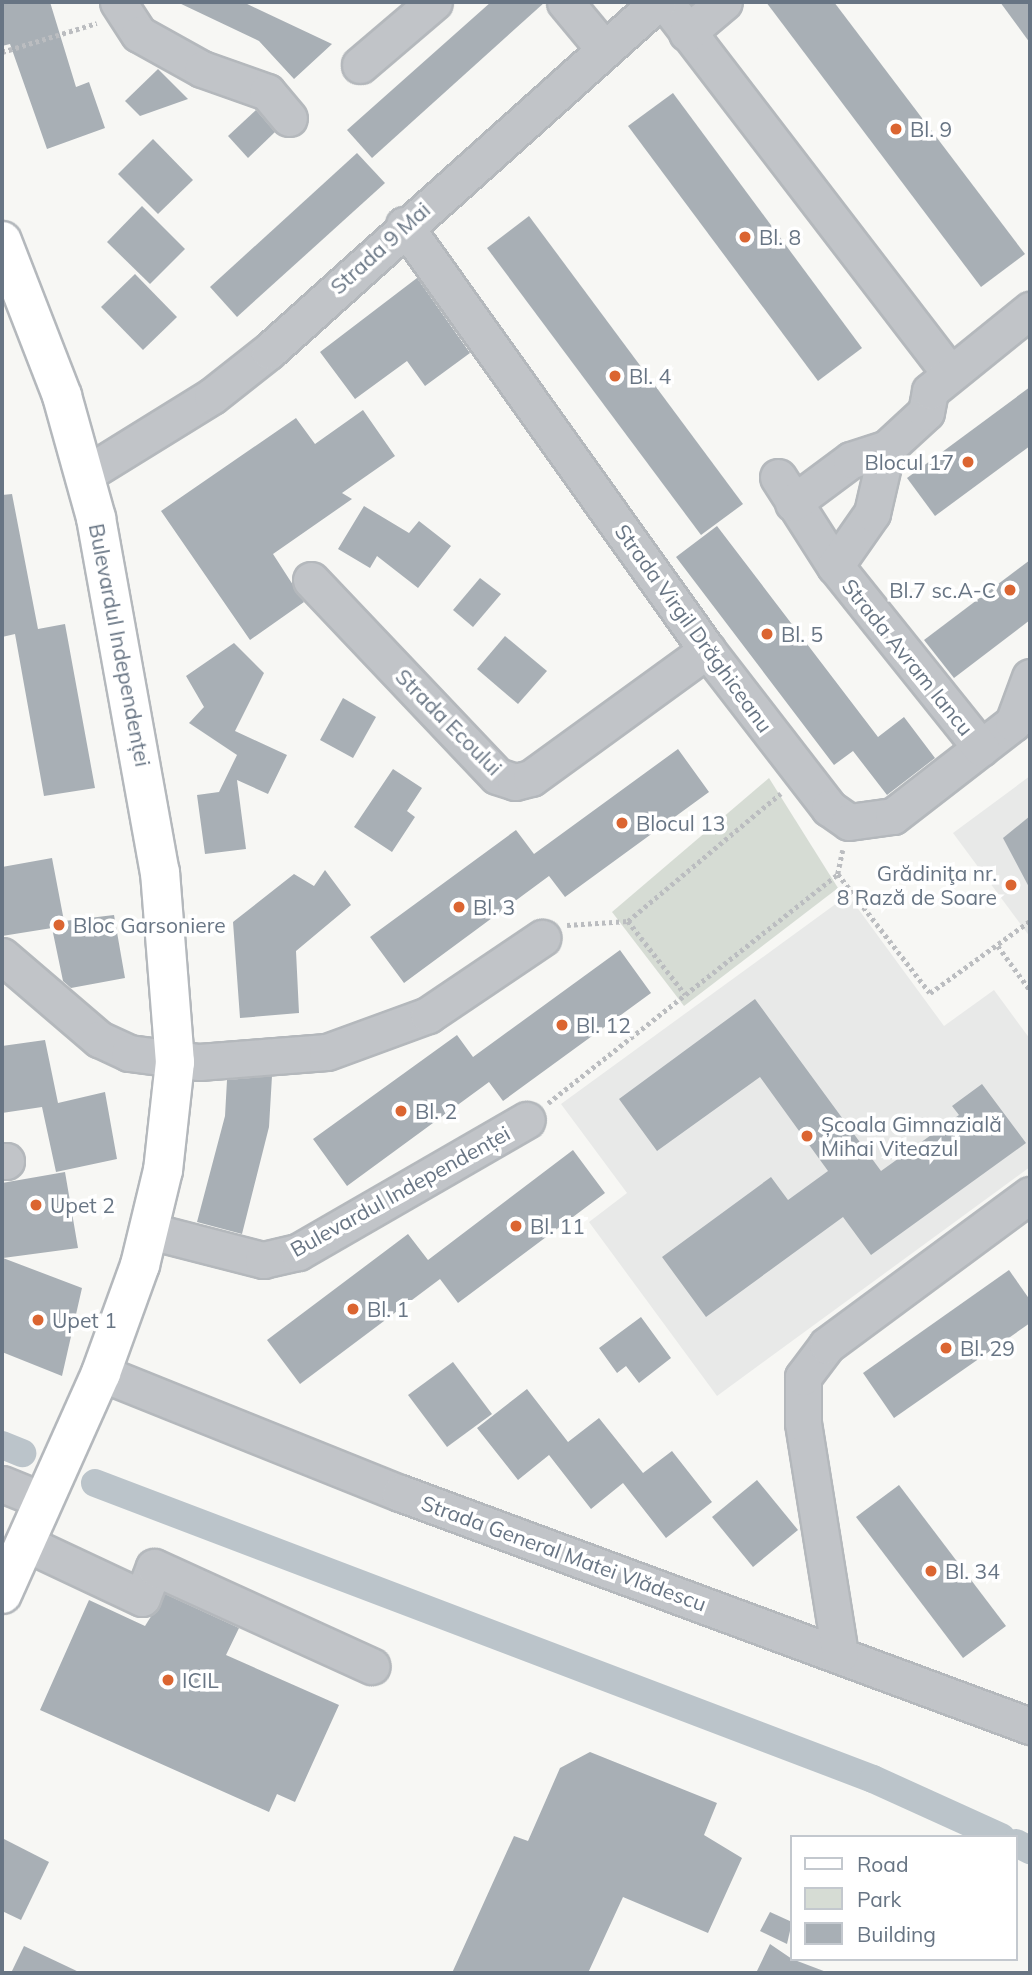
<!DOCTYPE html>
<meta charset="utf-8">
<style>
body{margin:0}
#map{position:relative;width:1032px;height:1975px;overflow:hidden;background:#f7f7f4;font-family:Mulish,sans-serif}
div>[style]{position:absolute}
.built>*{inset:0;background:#e8e9e8}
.green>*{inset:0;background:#d6dcd4}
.canal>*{height:28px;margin:-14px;padding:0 14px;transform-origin:14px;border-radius:14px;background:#bbc4ca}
.building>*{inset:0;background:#a8afb5}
.path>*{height:4.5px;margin-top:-2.25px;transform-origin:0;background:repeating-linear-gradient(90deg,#bbbdc0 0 3.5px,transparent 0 7px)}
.roads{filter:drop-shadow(2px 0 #b4b8bc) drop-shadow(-2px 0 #b4b8bc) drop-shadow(0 2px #b4b8bc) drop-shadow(0 -2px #b4b8bc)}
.minor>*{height:35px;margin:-17.5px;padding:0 17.5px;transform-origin:17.5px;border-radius:17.5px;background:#c1c4c8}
.major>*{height:38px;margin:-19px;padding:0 19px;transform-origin:19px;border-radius:19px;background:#fff}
.dots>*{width:19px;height:19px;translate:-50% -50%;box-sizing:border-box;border:4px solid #fff;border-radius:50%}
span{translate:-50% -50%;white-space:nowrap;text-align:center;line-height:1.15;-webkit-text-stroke:7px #fff;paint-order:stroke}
.poi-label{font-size:21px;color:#687584}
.left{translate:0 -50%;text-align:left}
.right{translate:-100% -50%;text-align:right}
.street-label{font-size:21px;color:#687584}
.frame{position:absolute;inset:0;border:4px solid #687584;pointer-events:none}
.legend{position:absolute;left:790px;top:1835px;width:228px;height:126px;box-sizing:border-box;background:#fff;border:2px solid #c3c8ce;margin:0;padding:9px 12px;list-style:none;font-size:21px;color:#687584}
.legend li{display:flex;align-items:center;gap:14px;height:35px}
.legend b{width:35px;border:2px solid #c3c8ce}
</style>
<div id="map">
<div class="built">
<i style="clip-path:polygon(1030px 776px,1030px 937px,953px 833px)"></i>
<i style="clip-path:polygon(848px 895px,944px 1026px,994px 990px,1030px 1039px,1030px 1167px,717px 1396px,589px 1222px,627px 1193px,561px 1104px)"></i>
</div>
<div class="green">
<i style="clip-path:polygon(769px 778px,838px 888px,684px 1006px,612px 912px)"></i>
</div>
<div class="canal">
<i style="left:2px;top:1445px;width:22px;rotate:22deg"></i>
<i style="left:95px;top:1483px;width:832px;rotate:20.83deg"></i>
<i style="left:873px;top:1779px;width:141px;rotate:24.4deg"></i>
<i style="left:1016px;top:1843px;width:16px;rotate:27deg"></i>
</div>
<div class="building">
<i style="clip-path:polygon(2px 2px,50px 2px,76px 87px,89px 82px,105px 128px,47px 149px,10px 44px,2px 46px)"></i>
<i style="clip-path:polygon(177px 2px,243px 2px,332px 44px,294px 79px,259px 41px)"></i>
<i style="clip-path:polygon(491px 2px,545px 2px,372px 158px,347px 130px)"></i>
<i style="clip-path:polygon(766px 2px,834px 2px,1025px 254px,981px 287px)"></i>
<i style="clip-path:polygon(1000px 2px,1030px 2px,1030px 43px)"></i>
<i style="clip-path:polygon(158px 69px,188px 99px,140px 116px,125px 101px)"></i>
<i style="clip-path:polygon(673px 93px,862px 348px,818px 381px,628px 126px)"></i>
<i style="clip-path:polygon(256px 110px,275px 132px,248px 158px,228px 136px)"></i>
<i style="clip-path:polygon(153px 139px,193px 180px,158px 214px,118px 174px)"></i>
<i style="clip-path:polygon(357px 153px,385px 183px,237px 317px,210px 287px)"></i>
<i style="clip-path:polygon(142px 206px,185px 249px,150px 284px,107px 242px)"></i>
<i style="clip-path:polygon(529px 216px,743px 504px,701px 535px,487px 248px)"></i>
<i style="clip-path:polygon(135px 274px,177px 317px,143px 350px,101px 307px)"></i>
<i style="clip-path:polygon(417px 278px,470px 353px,425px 386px,407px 361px,355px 399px,320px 352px)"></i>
<i style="clip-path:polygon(1030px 387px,1030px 446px,935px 516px,907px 478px)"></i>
<i style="clip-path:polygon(363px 410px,395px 456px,342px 493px,352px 499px,273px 554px,304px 602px,250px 640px,161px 511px,296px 418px,315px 444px)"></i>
<i style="clip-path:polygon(12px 494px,38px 629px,65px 624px,95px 788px,44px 796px,15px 634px,2px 637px,2px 495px)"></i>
<i style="clip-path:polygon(364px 506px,409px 533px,419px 521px,451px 546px,418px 588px,377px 556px,370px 568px,338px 549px)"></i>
<i style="clip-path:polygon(717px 526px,878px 737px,904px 717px,935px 758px,887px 795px,853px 751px,834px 765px,676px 557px)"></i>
<i style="clip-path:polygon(1030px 560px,1030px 620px,954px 678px,924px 640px)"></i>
<i style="clip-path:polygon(480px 578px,501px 594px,473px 627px,453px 610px)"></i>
<i style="clip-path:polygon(505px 636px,547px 671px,518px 704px,477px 669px)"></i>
<i style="clip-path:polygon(234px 643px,264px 673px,235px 731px,287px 755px,268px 794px,237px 780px,246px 849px,205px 854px,197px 795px,219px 792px,237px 755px,189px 723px,204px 707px,186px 676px)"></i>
<i style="clip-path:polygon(343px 698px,376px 717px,353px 758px,320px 740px)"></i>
<i style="clip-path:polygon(678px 749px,709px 792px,565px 897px,549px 876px,404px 983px,370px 937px,516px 830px,534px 854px)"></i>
<i style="clip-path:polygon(393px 769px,422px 788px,407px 811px,415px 817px,392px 852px,354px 827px)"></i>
<i style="clip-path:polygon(1030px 816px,1030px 889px,1003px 838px)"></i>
<i style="clip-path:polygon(52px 858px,64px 921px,114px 915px,125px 978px,71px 988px,63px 981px,52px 928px,2px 936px,2px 867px)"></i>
<i style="clip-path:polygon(325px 870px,351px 905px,296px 951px,299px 1013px,240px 1018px,233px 922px,294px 874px,314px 886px)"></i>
<i style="clip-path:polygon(620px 950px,651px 993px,503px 1101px,489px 1082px,347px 1186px,313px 1139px,457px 1035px,473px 1057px)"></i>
<i style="clip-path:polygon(755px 999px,881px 1171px,959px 1115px,952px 1106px,982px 1084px,1026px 1143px,871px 1255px,843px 1217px,706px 1317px,662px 1257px,771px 1177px,788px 1200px,828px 1171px,760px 1077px,657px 1151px,619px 1099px)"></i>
<i style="clip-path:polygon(45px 1040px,58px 1103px,105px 1092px,117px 1159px,56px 1172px,42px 1107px,2px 1113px,2px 1046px)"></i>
<i style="clip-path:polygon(272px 1076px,269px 1127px,242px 1234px,197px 1222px,225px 1116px,227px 1080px)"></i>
<i style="clip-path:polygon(573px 1150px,605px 1193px,458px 1303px,440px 1279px,300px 1384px,267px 1340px,408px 1234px,428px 1260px)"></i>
<i style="clip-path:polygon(65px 1172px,78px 1248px,3px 1258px,82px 1288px,62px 1376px,2px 1352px,2px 1183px)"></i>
<i style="clip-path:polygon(1009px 1270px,1030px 1300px,1030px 1323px,894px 1418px,863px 1373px)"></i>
<i style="clip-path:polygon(641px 1317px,671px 1358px,639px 1383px,626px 1366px,617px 1373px,599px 1348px)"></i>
<i style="clip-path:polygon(453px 1362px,492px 1414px,447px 1447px,408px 1395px)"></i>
<i style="clip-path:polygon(527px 1389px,568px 1442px,599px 1418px,643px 1473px,672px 1451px,712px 1502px,666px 1538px,623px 1483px,591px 1509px,549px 1455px,518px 1480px,477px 1428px)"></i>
<i style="clip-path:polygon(757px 1480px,798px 1530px,753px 1567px,712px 1517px)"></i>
<i style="clip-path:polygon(899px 1485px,1006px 1626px,963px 1658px,856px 1517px)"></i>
<i style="clip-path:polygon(165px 1594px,239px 1628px,226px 1655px,339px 1705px,295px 1802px,277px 1794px,269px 1812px,40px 1710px,89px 1600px,145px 1626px)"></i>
<i style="clip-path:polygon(590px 1752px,717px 1803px,704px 1835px,742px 1858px,708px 1933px,623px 1897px,588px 1973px,452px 1973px,514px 1836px,528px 1841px,560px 1768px)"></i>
<i style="clip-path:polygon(2px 1838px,49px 1862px,21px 1920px,2px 1911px)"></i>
<i style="clip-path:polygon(770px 1912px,792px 1922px,787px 1944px,760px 1931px)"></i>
<i style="clip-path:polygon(770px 1944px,792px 1959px,829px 1973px,756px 1973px)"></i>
<i style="clip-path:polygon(24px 1946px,81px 1973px,11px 1973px)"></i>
</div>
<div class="path">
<i style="left:2px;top:52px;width:99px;rotate:-17deg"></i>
<i style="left:843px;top:850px;width:25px;rotate:102deg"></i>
<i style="left:838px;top:874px;width:150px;rotate:52.3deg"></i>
<i style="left:930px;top:993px;width:123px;rotate:-35.8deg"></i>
<i style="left:628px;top:921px;width:93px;rotate:52deg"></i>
<i style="left:567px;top:925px;width:61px;rotate:-3.8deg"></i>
<i style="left:628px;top:921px;width:199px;rotate:-39.9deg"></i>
<i style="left:998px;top:946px;width:54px;rotate:54deg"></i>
<i style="left:548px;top:1103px;width:370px;rotate:-38.3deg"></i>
</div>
<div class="roads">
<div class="minor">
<i style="left:118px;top:2px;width:38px;rotate:57deg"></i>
<i style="left:139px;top:34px;width:72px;rotate:29.1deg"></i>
<i style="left:202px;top:69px;width:69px;rotate:19.5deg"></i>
<i style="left:267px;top:92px;width:34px;rotate:50deg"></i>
<i style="left:565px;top:2px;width:61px;rotate:50.3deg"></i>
<i style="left:665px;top:2px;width:465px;rotate:52.5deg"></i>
<i style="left:687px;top:33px;width:48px;rotate:-40deg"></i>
<i style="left:360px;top:65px;width:97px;rotate:-40.4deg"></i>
<i style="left:404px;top:225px;width:522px;rotate:54.51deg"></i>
<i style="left:707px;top:650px;width:200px;rotate:52.3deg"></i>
<i style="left:829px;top:808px;width:24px;rotate:35deg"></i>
<i style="left:849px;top:822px;width:44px;rotate:-7.8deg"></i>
<i style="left:893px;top:816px;width:152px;rotate:-37.8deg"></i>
<i style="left:1013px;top:723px;width:49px;rotate:-69.7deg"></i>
<i style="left:86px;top:474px;width:148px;rotate:-31.8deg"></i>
<i style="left:212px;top:396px;width:73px;rotate:-38.3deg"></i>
<i style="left:269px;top:351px;width:523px;rotate:-41.9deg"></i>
<i style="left:778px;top:477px;width:106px;rotate:57.4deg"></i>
<i style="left:793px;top:503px;width:72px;rotate:-36.6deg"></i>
<i style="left:851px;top:460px;width:38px;rotate:-18deg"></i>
<i style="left:311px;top:580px;width:270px;rotate:46.5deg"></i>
<i style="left:497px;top:776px;width:19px;rotate:18deg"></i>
<i style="left:515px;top:782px;width:16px;rotate:-14deg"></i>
<i style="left:531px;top:778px;width:218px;rotate:-36deg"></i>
<i style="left:981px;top:748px;width:233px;rotate:-128.7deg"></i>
<i style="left:835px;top:566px;width:65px;rotate:-55.1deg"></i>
<i style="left:872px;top:513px;width:67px;rotate:-77deg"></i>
<i style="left:887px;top:448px;width:53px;rotate:-42.7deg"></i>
<i style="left:926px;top:412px;width:21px;rotate:-79deg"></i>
<i style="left:930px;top:391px;width:129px;rotate:-39deg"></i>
<i style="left:2px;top:956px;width:128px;rotate:40.6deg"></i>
<i style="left:99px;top:1039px;width:33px;rotate:25deg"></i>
<i style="left:129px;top:1053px;width:71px;rotate:7.3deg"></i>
<i style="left:199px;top:1062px;width:128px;rotate:-4.5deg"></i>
<i style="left:327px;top:1052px;width:108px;rotate:-20.1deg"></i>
<i style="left:428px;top:1015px;width:138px;rotate:-34deg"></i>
<i style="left:2px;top:1161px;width:4px"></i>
<i style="left:150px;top:1231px;width:117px;rotate:14.4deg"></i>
<i style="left:263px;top:1260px;width:36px;rotate:-13deg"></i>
<i style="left:298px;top:1252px;width:264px;rotate:-30deg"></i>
<i style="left:101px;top:1373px;width:322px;rotate:21.9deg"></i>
<i style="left:400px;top:1493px;width:672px;rotate:20.3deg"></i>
<i style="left:2px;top:1484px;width:45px;rotate:22deg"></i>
<i style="left:25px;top:1543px;width:129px;rotate:25.2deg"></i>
<i style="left:142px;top:1598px;width:33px;rotate:-69deg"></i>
<i style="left:154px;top:1567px;width:239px;rotate:24.5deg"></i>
<i style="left:840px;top:1654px;width:234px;rotate:-99.1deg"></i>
<i style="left:803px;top:1423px;width:46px;rotate:-90deg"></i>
<i style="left:803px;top:1377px;width:40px;rotate:-53deg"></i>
<i style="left:827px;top:1345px;width:252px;rotate:-36.5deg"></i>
</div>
<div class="major">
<i style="left:2px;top:241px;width:166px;rotate:68.8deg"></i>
<i style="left:62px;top:396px;width:127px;rotate:74.4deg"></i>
<i style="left:96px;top:518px;width:360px;rotate:79.8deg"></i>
<i style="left:160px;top:872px;width:191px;rotate:85.5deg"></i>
<i style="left:175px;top:1062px;width:109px;rotate:96.3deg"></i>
<i style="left:163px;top:1170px;width:98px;rotate:103.6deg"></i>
<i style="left:140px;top:1265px;width:115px;rotate:109.9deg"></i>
<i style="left:101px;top:1373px;width:242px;rotate:114.1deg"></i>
</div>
</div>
<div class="dots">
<i style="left:896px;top:129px;background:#db6531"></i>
<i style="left:745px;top:237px;background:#db6531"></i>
<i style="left:615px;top:376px;background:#db6531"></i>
<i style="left:968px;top:462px;background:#db6531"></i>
<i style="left:1010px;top:590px;background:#db6531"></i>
<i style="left:767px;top:634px;background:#db6531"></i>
<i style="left:622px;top:823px;background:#db6531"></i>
<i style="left:1011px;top:885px;background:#db6531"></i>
<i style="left:459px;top:907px;background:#db6531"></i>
<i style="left:59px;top:925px;background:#db6531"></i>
<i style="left:562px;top:1025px;background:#db6531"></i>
<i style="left:401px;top:1111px;background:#db6531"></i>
<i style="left:807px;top:1136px;background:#db6531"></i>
<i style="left:36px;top:1205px;background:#db6531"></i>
<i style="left:516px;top:1226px;background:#db6531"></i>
<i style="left:353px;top:1309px;background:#db6531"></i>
<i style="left:38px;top:1320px;background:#db6531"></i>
<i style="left:946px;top:1348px;background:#db6531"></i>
<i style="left:931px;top:1571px;background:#db6531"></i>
<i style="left:168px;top:1680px;background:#db6531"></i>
</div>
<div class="poi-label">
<span class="left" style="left:910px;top:129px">Bl. 9</span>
<span class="left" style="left:759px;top:237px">Bl. 8</span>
<span class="left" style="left:629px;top:376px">Bl. 4</span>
<span class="right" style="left:954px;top:462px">Blocul 17</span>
<span class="right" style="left:996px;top:590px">Bl.7 sc.A-C</span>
<span class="left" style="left:781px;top:634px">Bl. 5</span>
<span class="left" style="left:636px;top:823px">Blocul 13</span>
<span class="right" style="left:997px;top:885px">Grădiniţa nr.<br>8 Rază de Soare</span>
<span class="left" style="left:473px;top:907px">Bl. 3</span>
<span class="left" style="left:73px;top:925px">Bloc Garsoniere</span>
<span class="left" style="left:576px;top:1025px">Bl. 12</span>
<span class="left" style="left:415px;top:1111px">Bl. 2</span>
<span class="left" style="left:821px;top:1136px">Școala Gimnazială<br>Mihai Viteazul</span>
<span class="left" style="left:50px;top:1205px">Upet 2</span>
<span class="left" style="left:530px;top:1226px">Bl. 11</span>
<span class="left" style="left:367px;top:1309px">Bl. 1</span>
<span class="left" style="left:52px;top:1320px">Upet 1</span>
<span class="left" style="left:960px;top:1348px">Bl. 29</span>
<span class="left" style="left:945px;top:1571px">Bl. 34</span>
<span class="left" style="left:182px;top:1680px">ICIL</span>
</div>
<div class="street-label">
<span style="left:380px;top:248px;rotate:-42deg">Strada 9 Mai</span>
<span style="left:694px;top:628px;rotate:54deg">Strada Virgil Drăghiceanu</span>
<span style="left:120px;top:645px;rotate:79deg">Bulevardul Independenței</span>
<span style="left:908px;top:657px;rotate:51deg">Strada Avram Iancu</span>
<span style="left:449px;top:722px;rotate:45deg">Strada Ecoului</span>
<span style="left:400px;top:1191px;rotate:-29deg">Bulevardul Independenței</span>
<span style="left:564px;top:1553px;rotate:20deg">Strada General Matei Vlădescu</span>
</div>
<div class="frame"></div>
<ul class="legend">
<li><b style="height:9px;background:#fff"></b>Road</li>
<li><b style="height:19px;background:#d6dcd4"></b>Park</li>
<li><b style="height:19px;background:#a8afb5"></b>Building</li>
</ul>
</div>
